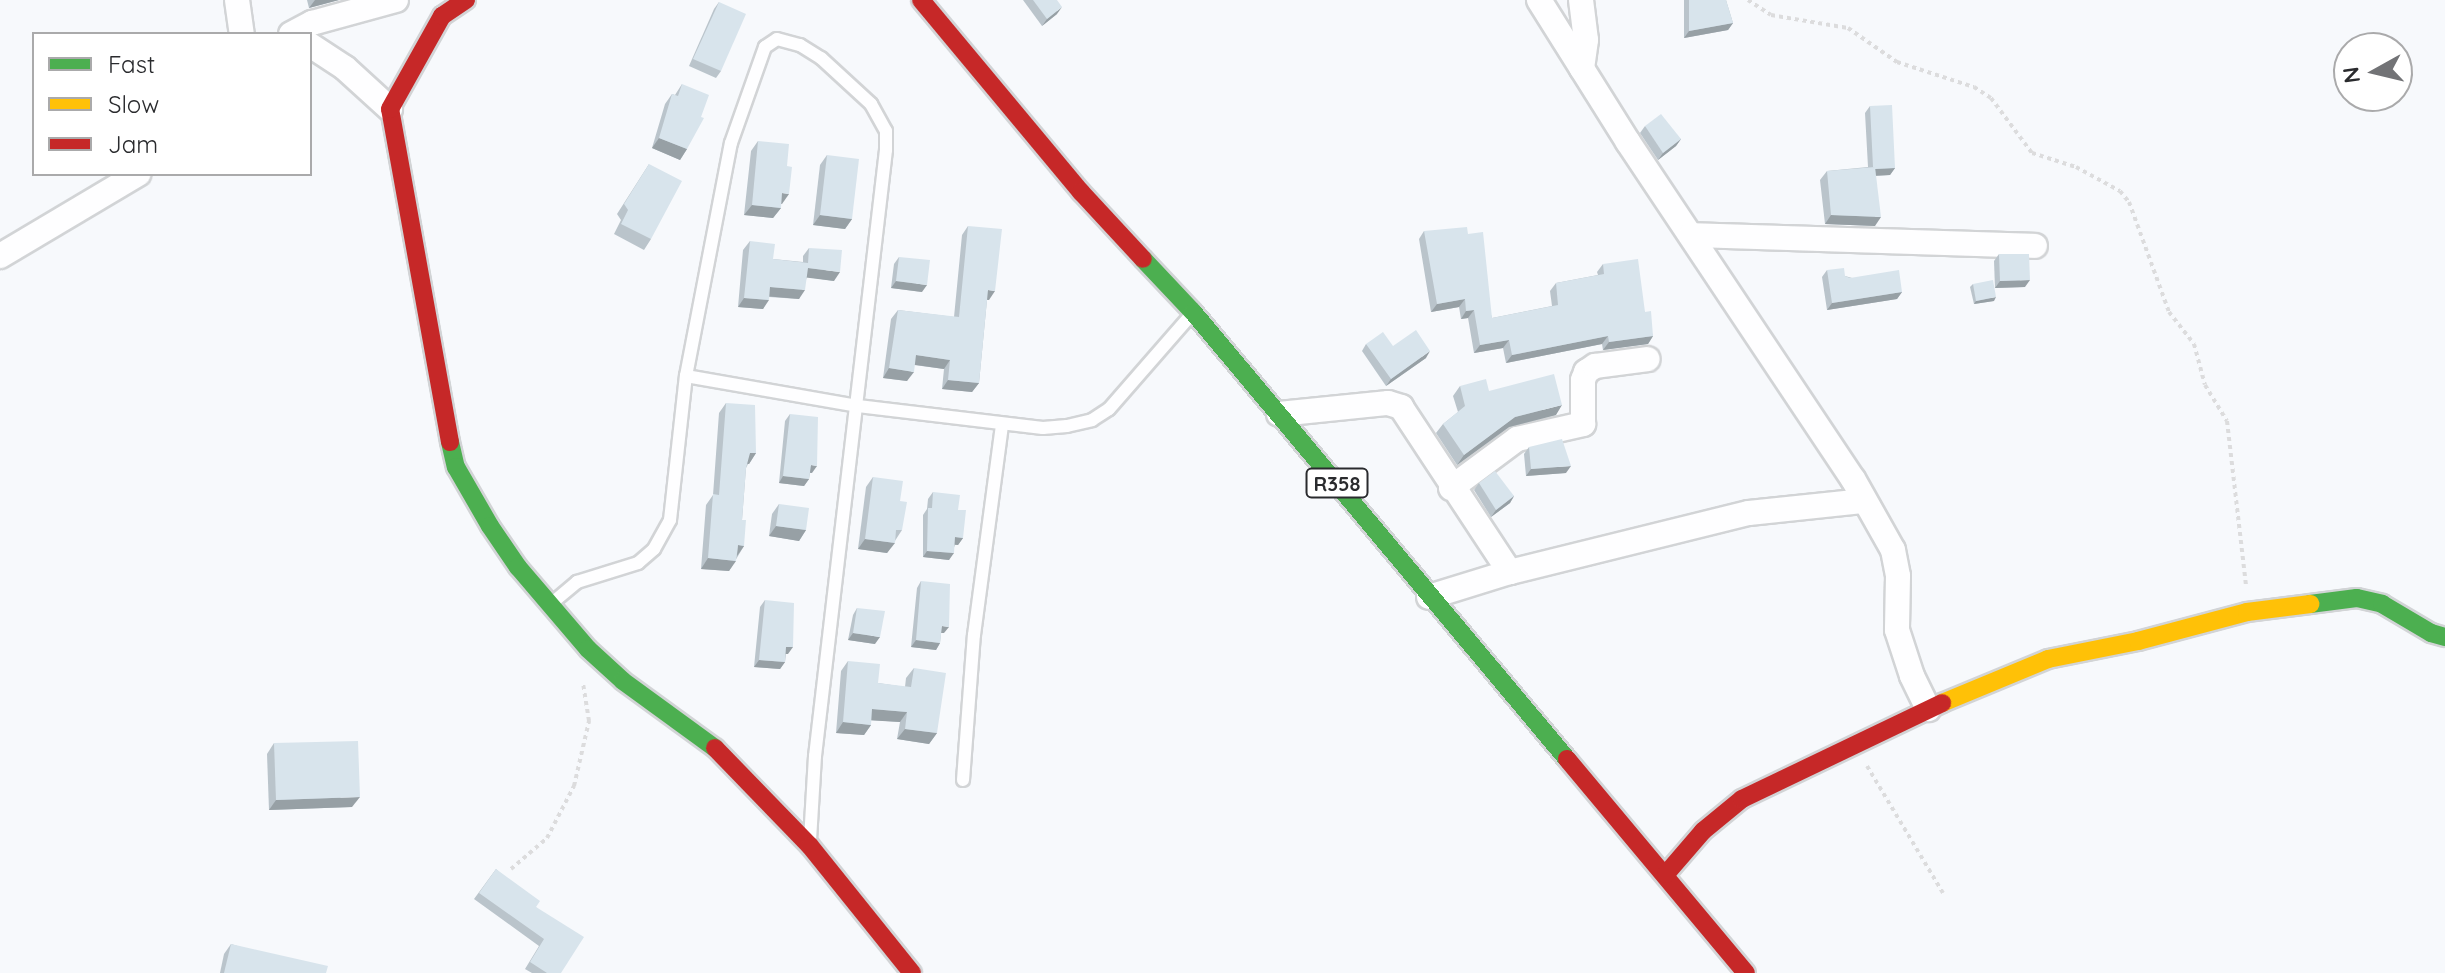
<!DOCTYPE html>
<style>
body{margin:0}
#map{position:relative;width:2445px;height:973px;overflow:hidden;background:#f7f9fc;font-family:Quicksand,sans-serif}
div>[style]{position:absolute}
.path>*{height:4px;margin-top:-2px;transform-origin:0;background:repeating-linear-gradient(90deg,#dcdcdd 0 4px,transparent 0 8px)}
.roads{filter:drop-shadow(2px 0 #d2d4d6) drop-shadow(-2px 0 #d2d4d6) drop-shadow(0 2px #d2d4d6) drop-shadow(0 -2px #d2d4d6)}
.lane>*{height:12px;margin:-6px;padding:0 6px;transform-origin:6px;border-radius:6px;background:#fefeff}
.street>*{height:24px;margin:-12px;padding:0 12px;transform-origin:12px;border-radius:12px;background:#fefeff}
.fast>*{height:18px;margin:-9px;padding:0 9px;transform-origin:9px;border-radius:9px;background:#4caf50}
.slow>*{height:18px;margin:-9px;padding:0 9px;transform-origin:9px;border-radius:9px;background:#ffc107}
.jam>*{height:18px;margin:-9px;padding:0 9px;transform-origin:9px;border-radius:9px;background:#c62828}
.wall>*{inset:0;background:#bac4cb}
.shaded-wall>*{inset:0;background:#97a0a5}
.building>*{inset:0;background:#d8e4ec}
span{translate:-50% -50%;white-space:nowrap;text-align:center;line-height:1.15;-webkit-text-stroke:8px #fff;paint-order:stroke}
.shield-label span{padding:2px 6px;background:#fff;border:2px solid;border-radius:6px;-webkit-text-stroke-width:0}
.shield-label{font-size:20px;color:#2a2b2e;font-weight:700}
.legend{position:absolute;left:32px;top:32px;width:280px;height:144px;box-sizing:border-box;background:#fff;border:2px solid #aaaaab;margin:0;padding:10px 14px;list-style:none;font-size:24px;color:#2a2b2e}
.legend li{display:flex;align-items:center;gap:16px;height:40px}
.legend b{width:40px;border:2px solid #aaaaab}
.north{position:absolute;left:2333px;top:32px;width:80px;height:80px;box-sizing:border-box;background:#fff;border:2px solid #aaaaab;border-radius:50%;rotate:262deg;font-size:22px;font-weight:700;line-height:32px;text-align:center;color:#2a2b2e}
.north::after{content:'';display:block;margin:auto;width:28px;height:36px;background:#727376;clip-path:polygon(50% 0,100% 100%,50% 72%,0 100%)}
</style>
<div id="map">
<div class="path">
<i style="left:1748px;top:0;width:27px;rotate:33deg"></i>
<i style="left:1771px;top:15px;width:78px;rotate:9.6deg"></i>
<i style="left:1848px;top:28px;width:60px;rotate:34.8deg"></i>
<i style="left:1897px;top:62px;width:81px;rotate:18deg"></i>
<i style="left:1974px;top:87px;width:20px;rotate:33deg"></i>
<i style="left:1991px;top:98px;width:69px;rotate:53.3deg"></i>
<i style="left:2032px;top:153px;width:46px;rotate:17.7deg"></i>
<i style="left:2076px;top:167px;width:50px;rotate:28.6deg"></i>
<i style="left:2120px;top:191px;width:14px;rotate:51deg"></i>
<i style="left:2129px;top:202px;width:117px;rotate:70deg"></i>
<i style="left:2169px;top:312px;width:41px;rotate:52deg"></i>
<i style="left:2194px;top:344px;width:42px;rotate:75deg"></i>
<i style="left:2205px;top:385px;width:42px;rotate:58.6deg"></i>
<i style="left:2227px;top:421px;width:166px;rotate:83.4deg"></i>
<i style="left:1867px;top:766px;width:148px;rotate:59.1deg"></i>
<i style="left:511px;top:869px;width:48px;rotate:-40.7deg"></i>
<i style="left:547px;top:838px;width:59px;rotate:-62.6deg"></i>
<i style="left:574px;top:786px;width:67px;rotate:-77deg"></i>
<i style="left:589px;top:721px;width:39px;rotate:-99deg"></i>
</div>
<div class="roads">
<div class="lane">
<i style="left:686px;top:376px;width:175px;rotate:9.9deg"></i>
<i style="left:858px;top:406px;width:186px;rotate:6.8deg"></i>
<i style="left:1043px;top:428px;width:24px;rotate:-5deg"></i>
<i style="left:1067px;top:426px;width:26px;rotate:-13deg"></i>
<i style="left:1092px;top:420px;width:20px;rotate:-33deg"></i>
<i style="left:1109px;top:409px;width:125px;rotate:-48.9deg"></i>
<i style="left:552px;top:603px;width:33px;rotate:-40deg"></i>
<i style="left:577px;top:582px;width:64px;rotate:-17.3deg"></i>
<i style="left:638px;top:563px;width:21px;rotate:-41deg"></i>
<i style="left:654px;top:549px;width:33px;rotate:-61deg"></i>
<i style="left:670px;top:520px;width:145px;rotate:-83.7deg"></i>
<i style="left:686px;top:376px;width:237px;rotate:-79.1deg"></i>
<i style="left:731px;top:143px;width:102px;rotate:-70.5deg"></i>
<i style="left:765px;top:47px;width:14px;rotate:-34deg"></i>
<i style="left:777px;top:39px;width:24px;rotate:15deg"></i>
<i style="left:800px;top:45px;width:25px;rotate:32deg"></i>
<i style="left:821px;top:58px;width:68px;rotate:42.6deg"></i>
<i style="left:871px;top:104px;width:31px;rotate:61deg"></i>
<i style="left:886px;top:131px;width:19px;rotate:90deg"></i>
<i style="left:886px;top:150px;width:610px;rotate:96.68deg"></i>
<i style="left:815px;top:756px;width:83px;rotate:93.4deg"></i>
<i style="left:963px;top:780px;width:145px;rotate:-85.7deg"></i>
<i style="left:974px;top:635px;width:213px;rotate:-82.4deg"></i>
</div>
<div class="street">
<i style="left:237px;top:0;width:34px;rotate:82deg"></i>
<i style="left:1539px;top:0;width:168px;rotate:57.9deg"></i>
<i style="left:1628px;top:142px;width:405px;rotate:56.3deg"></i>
<i style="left:1853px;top:479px;width:81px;rotate:60.6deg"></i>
<i style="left:1893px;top:550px;width:26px;rotate:79deg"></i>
<i style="left:1898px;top:576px;width:54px;rotate:91.1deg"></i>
<i style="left:1897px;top:630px;width:48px;rotate:71.9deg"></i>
<i style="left:1912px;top:676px;width:37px;rotate:64deg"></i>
<i style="left:1581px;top:0;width:40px;rotate:82.9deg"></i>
<i style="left:1586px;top:40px;width:29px;rotate:98deg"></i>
<i style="left:291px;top:34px;width:24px;rotate:-28deg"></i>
<i style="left:312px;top:23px;width:87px;rotate:-15.3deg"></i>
<i style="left:310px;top:45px;width:42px;rotate:33.3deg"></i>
<i style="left:345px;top:68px;width:61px;rotate:42.3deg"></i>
<i style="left:1691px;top:235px;width:344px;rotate:1.8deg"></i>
<i style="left:0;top:256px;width:161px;rotate:-30.7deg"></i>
<i style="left:1279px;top:414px;width:110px;rotate:-5.8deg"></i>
<i style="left:1388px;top:403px;width:14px;rotate:17deg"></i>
<i style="left:1401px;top:407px;width:198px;rotate:56.6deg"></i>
<i style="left:1451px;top:488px;width:82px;rotate:-36.6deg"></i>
<i style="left:1517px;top:439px;width:68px;rotate:-12.8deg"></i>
<i style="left:1583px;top:424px;width:44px;rotate:-90deg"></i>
<i style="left:1583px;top:380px;width:9px;rotate:-69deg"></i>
<i style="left:1586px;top:372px;width:11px;rotate:-34deg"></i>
<i style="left:1595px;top:366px;width:53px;rotate:-7.5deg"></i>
<i style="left:1429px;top:597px;width:85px;rotate:-17.2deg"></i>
<i style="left:1510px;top:572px;width:246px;rotate:-13.9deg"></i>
<i style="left:1749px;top:513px;width:116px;rotate:-6deg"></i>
</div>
<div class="fast">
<i style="left:1143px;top:259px;width:73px;rotate:46.7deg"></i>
<i style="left:1193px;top:312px;width:583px;rotate:50.08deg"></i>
<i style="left:450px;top:442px;width:26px;rotate:77deg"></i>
<i style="left:456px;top:467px;width:68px;rotate:60deg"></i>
<i style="left:490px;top:526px;width:50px;rotate:55.7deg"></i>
<i style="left:518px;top:567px;width:108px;rotate:49.5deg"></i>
<i style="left:588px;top:649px;width:47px;rotate:42.4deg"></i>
<i style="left:623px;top:681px;width:114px;rotate:36.1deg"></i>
<i style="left:2310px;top:604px;width:47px;rotate:-7.3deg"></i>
<i style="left:2357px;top:598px;width:26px;rotate:13deg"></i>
<i style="left:2382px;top:604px;width:57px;rotate:30.6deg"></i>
<i style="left:2431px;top:633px;width:15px;rotate:16deg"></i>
</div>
<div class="slow">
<i style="left:1942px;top:703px;width:115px;rotate:-22.5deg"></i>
<i style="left:2048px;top:659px;width:92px;rotate:-11.3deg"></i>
<i style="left:2138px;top:641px;width:113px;rotate:-14.9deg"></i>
<i style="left:2247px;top:612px;width:64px;rotate:-7.2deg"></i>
</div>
<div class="jam">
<i style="left:921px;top:0;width:250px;rotate:50.2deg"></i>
<i style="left:1081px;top:192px;width:91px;rotate:47.2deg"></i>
<i style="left:450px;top:442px;width:338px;rotate:-100.2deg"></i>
<i style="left:390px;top:109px;width:107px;rotate:-60.8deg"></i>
<i style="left:442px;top:16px;width:29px;rotate:-34deg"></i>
<i style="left:715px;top:748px;width:136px;rotate:45.9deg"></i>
<i style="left:810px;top:846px;width:163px;rotate:51.2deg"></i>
<i style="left:1567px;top:759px;width:279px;rotate:50.1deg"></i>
<i style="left:1666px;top:874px;width:57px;rotate:-49.3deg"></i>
<i style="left:1703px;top:831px;width:50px;rotate:-39.4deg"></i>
<i style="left:1742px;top:799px;width:222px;rotate:-25.6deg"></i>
</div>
</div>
<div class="wall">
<i style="clip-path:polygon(307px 0,339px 0,309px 8px)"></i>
<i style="clip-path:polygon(1023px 0,1057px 0,1057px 14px,1042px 26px)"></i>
<i style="clip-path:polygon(1684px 0,1726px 0,1733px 23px,1728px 30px,1684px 38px)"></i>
<i style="clip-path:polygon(719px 2px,721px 71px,716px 78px,689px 66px,714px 9px)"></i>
<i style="clip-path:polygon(682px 84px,687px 149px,680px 160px,652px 148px,665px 104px,672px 94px,675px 95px)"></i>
<i style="clip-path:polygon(1870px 106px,1895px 168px,1890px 175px,1876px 176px,1875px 226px,1825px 224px,1820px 180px,1827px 171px,1868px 167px,1865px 113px)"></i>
<i style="clip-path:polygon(1645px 126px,1681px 139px,1676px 146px,1658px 160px,1640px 133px)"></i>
<i style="clip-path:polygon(758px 141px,782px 204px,781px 204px,781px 208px,773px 218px,744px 215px,751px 151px)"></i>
<i style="clip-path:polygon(827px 155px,852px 219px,845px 229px,813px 225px,820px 165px)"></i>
<i style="clip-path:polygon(649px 164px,651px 239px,644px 250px,614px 234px,621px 220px,617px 214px)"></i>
<i style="clip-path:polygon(968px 226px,989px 300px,987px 300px,979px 383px,972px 392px,942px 389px,944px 369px,914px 365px,907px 381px,883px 378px,891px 319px,898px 310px,954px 317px,962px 235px)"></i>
<i style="clip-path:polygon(1424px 231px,1468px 234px,1492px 318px,1552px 306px,1550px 291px,1556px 283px,1598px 275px,1597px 272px,1603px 264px,1645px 312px,1653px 336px,1648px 344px,1603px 350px,1602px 344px,1506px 363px,1503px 348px,1474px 353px,1468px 318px,1461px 319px,1459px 307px,1431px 312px,1419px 239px)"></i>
<i style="clip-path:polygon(750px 241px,773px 259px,803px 262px,803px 256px,809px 248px,834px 281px,807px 277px,799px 299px,769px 297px,763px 309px,738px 307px,743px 250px)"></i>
<i style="clip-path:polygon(1999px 254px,2025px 287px,1995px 288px,1994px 261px)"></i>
<i style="clip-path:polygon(899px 257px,922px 292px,891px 288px,894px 264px)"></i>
<i style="clip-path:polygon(1827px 270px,1845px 276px,1902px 292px,1897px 299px,1827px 310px,1822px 277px)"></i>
<i style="clip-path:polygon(1973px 284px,1994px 301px,1974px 304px,1970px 287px)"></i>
<i style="clip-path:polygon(1366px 344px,1426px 358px,1386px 386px,1362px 351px)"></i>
<i style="clip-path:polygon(1460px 386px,1489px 391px,1556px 415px,1509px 427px,1457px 465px,1436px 433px,1443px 424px,1458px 412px,1453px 396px)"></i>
<i style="clip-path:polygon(726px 403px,756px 453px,749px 464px,748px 464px,746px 468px,742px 520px,744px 546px,729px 571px,701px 569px,706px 505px,713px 495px,719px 413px)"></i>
<i style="clip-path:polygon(790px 414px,812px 473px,810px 473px,809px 479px,804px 486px,779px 483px,785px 421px)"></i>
<i style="clip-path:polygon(1529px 447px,1566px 473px,1526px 476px,1524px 454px)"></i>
<i style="clip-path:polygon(873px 477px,900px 501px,902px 530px,887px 553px,858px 549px,866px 487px)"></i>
<i style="clip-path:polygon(1479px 483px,1514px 496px,1510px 503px,1491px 517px,1474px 490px)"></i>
<i style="clip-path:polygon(933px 492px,958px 510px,963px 538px,958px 545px,955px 545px,949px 560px,923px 557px,923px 515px,927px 509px,928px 499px)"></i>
<i style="clip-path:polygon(779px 504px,806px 530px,799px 541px,769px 536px,772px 514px)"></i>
<i style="clip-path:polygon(921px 581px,944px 633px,941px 633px,940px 643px,936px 650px,911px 647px,917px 588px)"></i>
<i style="clip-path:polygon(765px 600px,788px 654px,786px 654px,785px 662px,780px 669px,754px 667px,760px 607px)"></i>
<i style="clip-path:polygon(857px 608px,875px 644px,848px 640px,853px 615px)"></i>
<i style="clip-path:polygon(848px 661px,878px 683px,905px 687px,906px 678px,914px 668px,937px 733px,929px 744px,897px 739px,900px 722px,871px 720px,871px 725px,864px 735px,836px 733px,841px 671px)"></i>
<i style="clip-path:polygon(274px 743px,352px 807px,269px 810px,267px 754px)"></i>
<i style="clip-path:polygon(496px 869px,536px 907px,561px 973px,532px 973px,525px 969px,539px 946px,474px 899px)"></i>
<i style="clip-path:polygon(231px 944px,326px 973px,220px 973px,224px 954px)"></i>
</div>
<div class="shaded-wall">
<i style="clip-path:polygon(315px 0,339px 0,309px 8px)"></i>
<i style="clip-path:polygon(1062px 7px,1057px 14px,1042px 26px,1047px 19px)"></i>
<i style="clip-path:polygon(1733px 23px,1728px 30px,1684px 38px,1689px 31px)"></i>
<i style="clip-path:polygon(659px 138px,687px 149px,680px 160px,652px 148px)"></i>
<i style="clip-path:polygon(1681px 139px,1676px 146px,1658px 160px,1663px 153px)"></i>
<i style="clip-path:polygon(1895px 168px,1890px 175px,1868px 176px,1873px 169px)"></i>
<i style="clip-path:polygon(782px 193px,789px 194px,782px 204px,775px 203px)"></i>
<i style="clip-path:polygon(752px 205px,781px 208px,773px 218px,744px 215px)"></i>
<i style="clip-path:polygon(820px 215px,852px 219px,845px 229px,813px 225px)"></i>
<i style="clip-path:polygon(1831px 215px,1881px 217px,1875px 226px,1825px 224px)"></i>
<i style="clip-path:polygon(808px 268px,840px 272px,834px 281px,802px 277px)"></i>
<i style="clip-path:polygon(2030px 280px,2025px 287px,1995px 288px,2000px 281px)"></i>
<i style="clip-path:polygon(896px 281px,927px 285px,922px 292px,891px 288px)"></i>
<i style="clip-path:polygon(770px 287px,805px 290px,799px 299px,764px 296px)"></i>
<i style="clip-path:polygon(988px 290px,995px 291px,989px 300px,982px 299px)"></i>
<i style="clip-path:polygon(1902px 292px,1897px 299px,1827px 310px,1832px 303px)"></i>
<i style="clip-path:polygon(1996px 297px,1994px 301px,1974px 304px,1976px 301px)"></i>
<i style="clip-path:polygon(744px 298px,769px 300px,763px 309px,738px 307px)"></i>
<i style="clip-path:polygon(1465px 299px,1459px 307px,1431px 312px,1437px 304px)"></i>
<i style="clip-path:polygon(1474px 310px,1468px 318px,1461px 319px,1466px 311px)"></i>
<i style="clip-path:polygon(1608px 336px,1602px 344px,1506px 363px,1512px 355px)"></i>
<i style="clip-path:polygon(1653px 336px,1648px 344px,1603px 350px,1609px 342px)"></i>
<i style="clip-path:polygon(1509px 340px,1503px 348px,1474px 353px,1480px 345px)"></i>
<i style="clip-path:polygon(1430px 351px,1426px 358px,1386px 386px,1391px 379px)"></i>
<i style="clip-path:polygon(916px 355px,950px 360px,944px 369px,909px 364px)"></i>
<i style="clip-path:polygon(889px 368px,914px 372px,907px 381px,883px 378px)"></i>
<i style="clip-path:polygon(948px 380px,979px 383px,972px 392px,942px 389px)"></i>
<i style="clip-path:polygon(1562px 405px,1556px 415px,1509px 427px,1457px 465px,1464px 455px,1515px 417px)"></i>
<i style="clip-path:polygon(750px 453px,756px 453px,749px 464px,743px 463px)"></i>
<i style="clip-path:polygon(811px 465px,817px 466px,812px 473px,806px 472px)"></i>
<i style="clip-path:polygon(1571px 466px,1566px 473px,1526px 476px,1531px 469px)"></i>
<i style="clip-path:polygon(783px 476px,809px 479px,804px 486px,779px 483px)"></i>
<i style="clip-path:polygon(1514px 496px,1510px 503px,1491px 517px,1496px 510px)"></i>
<i style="clip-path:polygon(776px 526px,806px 530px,799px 541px,769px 536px)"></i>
<i style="clip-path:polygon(955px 537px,963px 538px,958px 545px,950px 544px)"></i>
<i style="clip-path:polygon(865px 539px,895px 543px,887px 553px,858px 549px)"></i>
<i style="clip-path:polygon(738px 545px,744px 546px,737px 556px)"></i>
<i style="clip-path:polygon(927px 551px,954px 553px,949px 560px,923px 557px)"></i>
<i style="clip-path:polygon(708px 558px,736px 561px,729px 571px,701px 569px)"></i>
<i style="clip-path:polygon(942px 626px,949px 627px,944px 633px,937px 633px)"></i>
<i style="clip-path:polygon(853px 633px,880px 637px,875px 644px,848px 640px)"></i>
<i style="clip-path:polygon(916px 640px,940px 643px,936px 650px,911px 647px)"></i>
<i style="clip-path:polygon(786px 647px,793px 647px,788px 654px,782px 654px)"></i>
<i style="clip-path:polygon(759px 660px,785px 662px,780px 669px,754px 667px)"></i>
<i style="clip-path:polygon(872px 709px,907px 712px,900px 722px,865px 720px)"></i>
<i style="clip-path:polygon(843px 722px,871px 725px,864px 735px,836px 733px)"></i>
<i style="clip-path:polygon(905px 729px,937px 733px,929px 744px,897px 739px)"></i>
<i style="clip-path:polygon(360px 797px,352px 807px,269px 810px,276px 800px)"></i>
</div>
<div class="building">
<i style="clip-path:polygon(1033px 0,1057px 0,1062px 7px,1047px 19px)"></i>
<i style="clip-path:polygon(1689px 0,1726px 0,1733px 23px,1689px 31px)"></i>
<i style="clip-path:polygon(719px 2px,746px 14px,721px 71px,693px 59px)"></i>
<i style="clip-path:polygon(682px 84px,709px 95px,701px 117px,704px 118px,687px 149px,659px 138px,672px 94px,678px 96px)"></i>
<i style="clip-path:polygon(1892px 105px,1895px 168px,1875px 169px,1875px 167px,1873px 167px,1870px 106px)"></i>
<i style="clip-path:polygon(1661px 114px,1681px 139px,1663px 153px,1645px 126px)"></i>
<i style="clip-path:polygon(758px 141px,789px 144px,787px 166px,792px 167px,789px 194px,782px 193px,781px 208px,752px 205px)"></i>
<i style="clip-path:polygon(827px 155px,859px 159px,852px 219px,820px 215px)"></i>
<i style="clip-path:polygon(649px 164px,682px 181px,651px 239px,621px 224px,628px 210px,624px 204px)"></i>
<i style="clip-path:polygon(1875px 167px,1881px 217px,1831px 215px,1827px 171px)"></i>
<i style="clip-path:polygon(968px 226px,1002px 229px,995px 291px,988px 290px,979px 383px,948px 380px,950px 360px,916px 355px,914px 372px,889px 368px,898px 310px,959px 317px)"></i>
<i style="clip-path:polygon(1467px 227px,1468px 234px,1483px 232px,1492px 318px,1558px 305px,1556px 283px,1604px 274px,1603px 264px,1638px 259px,1645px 312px,1651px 311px,1653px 336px,1609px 342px,1608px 336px,1512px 355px,1509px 340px,1480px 345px,1474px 310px,1466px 311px,1465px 299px,1437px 304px,1424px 231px)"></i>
<i style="clip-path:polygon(750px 241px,775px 244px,773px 259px,808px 263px,809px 248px,842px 250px,840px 272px,808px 268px,805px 290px,770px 287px,769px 300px,744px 298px)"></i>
<i style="clip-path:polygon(1999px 254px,2029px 254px,2030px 280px,2000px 281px)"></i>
<i style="clip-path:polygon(899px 257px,930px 260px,927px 285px,896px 281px)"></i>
<i style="clip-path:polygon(1844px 268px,1845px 276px,1850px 278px,1899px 270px,1902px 292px,1832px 303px,1827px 270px)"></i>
<i style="clip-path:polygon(1993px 280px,1996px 297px,1976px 301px,1973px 284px)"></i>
<i style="clip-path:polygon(1416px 330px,1430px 351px,1391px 379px,1366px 344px,1383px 332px,1393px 346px)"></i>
<i style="clip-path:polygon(1554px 374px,1562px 405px,1515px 417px,1464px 455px,1443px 424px,1465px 406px,1460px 386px,1486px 379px,1489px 391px)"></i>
<i style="clip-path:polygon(726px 403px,755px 405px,756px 453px,750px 453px,746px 468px,742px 520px,746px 520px,744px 546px,738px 545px,736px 561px,708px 558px,713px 494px,719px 495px)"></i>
<i style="clip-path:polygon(790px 414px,818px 417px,817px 466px,811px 465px,809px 479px,783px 476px)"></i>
<i style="clip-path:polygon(1562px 439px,1571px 466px,1531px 469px,1529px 447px)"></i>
<i style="clip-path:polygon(1495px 471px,1514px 496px,1496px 510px,1479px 483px)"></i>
<i style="clip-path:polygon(873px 477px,903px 481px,900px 501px,907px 502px,902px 530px,896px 530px,895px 543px,865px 539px)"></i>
<i style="clip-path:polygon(933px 492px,960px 495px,958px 510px,966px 510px,963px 538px,955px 537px,954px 553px,927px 551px,928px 508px,932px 508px)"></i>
<i style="clip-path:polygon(779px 504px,809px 508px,806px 530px,776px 526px)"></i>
<i style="clip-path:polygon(921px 581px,950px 584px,949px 627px,942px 626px,940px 643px,916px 640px)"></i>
<i style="clip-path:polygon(765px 600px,794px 603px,793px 647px,786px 647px,785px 662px,759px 660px)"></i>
<i style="clip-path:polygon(857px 608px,885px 611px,880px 637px,853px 633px)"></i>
<i style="clip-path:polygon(848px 661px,880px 664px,878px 683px,911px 687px,914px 668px,946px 673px,937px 733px,905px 729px,907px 712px,872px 709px,871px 725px,843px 722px)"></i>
<i style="clip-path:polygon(358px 741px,360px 797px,276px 800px,274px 743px)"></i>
<i style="clip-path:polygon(496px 869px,540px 901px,536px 907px,584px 937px,561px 973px,547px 973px,530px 962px,544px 939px,479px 893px)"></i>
<i style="clip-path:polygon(231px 944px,328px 966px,326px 973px,224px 973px)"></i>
</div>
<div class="shield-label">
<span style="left:1337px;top:483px">R358</span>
</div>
<ul class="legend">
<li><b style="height:10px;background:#4caf50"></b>Fast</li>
<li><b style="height:10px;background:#ffc107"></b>Slow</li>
<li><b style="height:10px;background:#c62828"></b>Jam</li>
</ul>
<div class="north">N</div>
</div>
